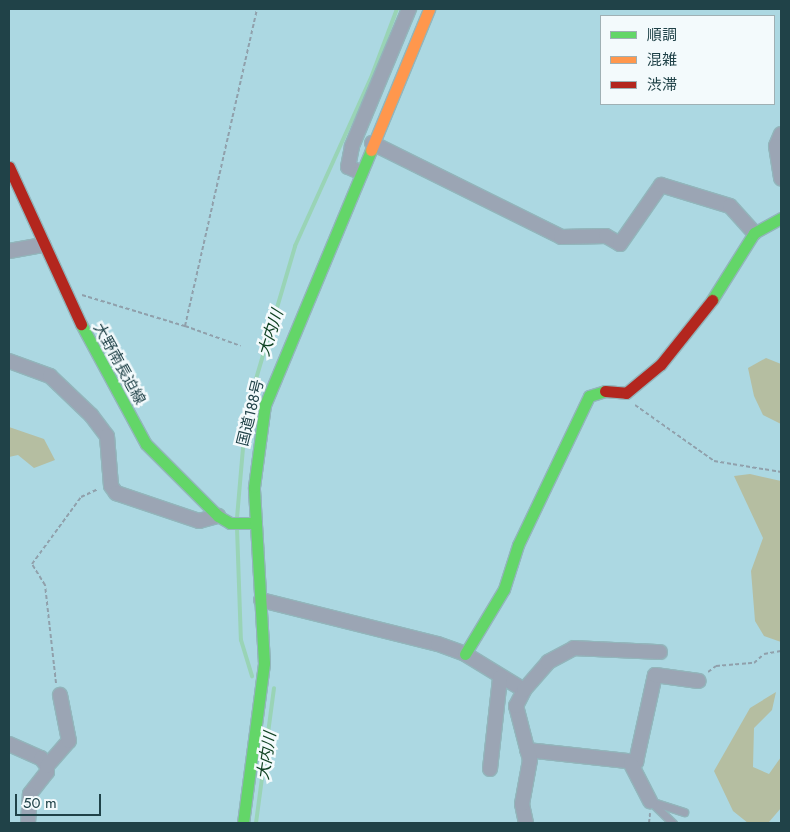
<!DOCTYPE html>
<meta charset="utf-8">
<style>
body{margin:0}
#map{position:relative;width:790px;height:832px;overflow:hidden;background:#acd8e2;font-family:Jost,"Noto Sans JP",sans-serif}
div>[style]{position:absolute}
.green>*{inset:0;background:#b5bea1}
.stream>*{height:4px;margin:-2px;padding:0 2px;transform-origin:2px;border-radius:2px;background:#99d4b6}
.path>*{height:2px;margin-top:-1px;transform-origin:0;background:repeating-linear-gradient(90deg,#90a0ab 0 4px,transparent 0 6.5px)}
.roads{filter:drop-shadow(1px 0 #92b5bb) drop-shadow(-1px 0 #92b5bb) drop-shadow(0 1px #92b5bb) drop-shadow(0 -1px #92b5bb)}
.lane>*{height:7px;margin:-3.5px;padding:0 3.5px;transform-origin:3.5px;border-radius:3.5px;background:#9ba5b4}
.street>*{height:14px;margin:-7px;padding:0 7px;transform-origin:7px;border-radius:7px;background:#9ba5b4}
.fast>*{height:11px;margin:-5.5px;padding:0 5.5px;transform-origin:5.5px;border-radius:5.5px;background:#63d668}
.slow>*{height:11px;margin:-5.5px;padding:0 5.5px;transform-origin:5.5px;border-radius:5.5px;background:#ff974d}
.jam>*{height:11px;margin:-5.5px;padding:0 5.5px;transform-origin:5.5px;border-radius:5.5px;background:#b3261e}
span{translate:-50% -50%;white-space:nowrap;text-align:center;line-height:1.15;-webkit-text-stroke:5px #f3fafc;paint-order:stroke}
.street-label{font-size:15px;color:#204248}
.water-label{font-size:16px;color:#104223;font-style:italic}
.frame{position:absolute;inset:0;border:10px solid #204248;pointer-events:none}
.legend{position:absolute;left:600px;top:15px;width:175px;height:90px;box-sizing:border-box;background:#f3fafc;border:1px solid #9fb0b4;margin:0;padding:6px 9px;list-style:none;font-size:15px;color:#204248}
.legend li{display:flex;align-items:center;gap:10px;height:25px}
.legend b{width:25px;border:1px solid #9fb0b4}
.scale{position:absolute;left:15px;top:794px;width:86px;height:22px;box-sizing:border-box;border:2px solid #204248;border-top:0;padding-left:6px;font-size:15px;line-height:18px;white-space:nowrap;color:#204248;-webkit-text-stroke:4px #f3fafc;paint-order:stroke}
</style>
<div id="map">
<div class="green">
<i style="clip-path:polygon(766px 358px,781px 364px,781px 424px,763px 415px,754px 396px,748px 368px)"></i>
<i style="clip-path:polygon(9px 427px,44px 439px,55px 460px,34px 468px,18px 455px,9px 457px)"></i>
<i style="clip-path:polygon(750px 474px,781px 481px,781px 642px,764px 636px,755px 621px,751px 571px,763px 538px,734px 476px)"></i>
<i style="clip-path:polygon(776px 692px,772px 710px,754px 728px,753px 767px,769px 774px,781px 757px,781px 808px,769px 822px,748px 823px,733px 811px,714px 771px,750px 708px)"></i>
</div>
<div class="stream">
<i style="left:237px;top:518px;width:105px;rotate:-85.1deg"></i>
<i style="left:246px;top:413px;width:174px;rotate:-73.6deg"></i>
<i style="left:295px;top:246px;width:184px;rotate:-65.7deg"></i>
<i style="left:371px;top:78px;width:74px;rotate:-69.4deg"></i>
<i style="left:237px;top:528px;width:112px;rotate:88deg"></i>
<i style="left:241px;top:640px;width:38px;rotate:73deg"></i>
<i style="left:256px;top:823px;width:136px;rotate:-82.4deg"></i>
</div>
<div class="path">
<i style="left:82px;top:295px;width:108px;rotate:16.8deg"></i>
<i style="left:185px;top:326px;width:325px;rotate:-77.2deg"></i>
<i style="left:185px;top:326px;width:59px;rotate:19.7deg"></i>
<i style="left:635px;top:405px;width:97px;rotate:35.3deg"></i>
<i style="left:714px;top:461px;width:68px;rotate:9.3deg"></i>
<i style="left:708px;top:672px;width:10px;rotate:-37deg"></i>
<i style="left:716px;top:666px;width:38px;rotate:-5deg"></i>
<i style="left:754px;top:663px;width:13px;rotate:-42deg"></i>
<i style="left:764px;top:654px;width:17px;rotate:-10deg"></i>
<i style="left:56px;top:683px;width:99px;rotate:-96.4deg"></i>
<i style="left:45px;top:585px;width:25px;rotate:-122deg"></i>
<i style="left:32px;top:564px;width:83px;rotate:-53.8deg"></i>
<i style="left:81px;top:497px;width:19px;rotate:-25deg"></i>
<i style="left:649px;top:823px;width:10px;rotate:-84deg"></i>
</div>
<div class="roads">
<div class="lane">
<i style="left:650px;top:801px;width:36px;rotate:18deg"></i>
<i style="left:650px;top:801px;width:32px;rotate:44deg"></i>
</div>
<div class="street">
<i style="left:781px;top:134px;width:13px;rotate:113deg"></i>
<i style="left:776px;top:146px;width:33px;rotate:81deg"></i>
<i style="left:372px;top:143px;width:211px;rotate:26.4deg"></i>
<i style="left:561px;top:237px;width:45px;rotate:-1.3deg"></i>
<i style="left:606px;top:236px;width:16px;rotate:30deg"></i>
<i style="left:620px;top:244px;width:72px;rotate:-55.2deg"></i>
<i style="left:661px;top:185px;width:72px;rotate:16.9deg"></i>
<i style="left:730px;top:206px;width:36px;rotate:48deg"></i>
<i style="left:360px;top:172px;width:13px;rotate:-157deg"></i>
<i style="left:348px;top:167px;width:21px;rotate:-79deg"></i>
<i style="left:352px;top:146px;width:148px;rotate:-67.4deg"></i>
<i style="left:9px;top:251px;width:35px;rotate:-10deg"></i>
<i style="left:9px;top:361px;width:44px;rotate:20.1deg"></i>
<i style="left:50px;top:376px;width:57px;rotate:43.6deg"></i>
<i style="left:91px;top:415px;width:26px;rotate:53deg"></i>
<i style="left:107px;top:436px;width:50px;rotate:85.4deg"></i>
<i style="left:111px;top:486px;width:9px;rotate:54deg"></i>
<i style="left:116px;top:493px;width:88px;rotate:18.6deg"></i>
<i style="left:199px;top:521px;width:20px;rotate:-15deg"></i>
<i style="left:261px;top:600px;width:182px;rotate:14deg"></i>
<i style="left:438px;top:644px;width:29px;rotate:20deg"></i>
<i style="left:465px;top:654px;width:69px;rotate:31.4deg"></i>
<i style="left:9px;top:744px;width:35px;rotate:24deg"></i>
<i style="left:41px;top:758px;width:10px;rotate:53deg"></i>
<i style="left:47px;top:766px;width:6px;rotate:90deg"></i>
<i style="left:47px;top:772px;width:28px;rotate:128deg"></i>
<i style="left:30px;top:794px;width:29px;rotate:94deg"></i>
<i style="left:527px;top:750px;width:110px;rotate:6.3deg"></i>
<i style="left:636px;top:762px;width:89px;rotate:-77.7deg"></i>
<i style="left:655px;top:675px;width:44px;rotate:7.8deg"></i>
<i style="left:631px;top:764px;width:42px;rotate:62.8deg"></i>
<i style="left:47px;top:766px;width:33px;rotate:-49deg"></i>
<i style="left:69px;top:741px;width:47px;rotate:-101.1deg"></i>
<i style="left:490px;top:769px;width:92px;rotate:-83.7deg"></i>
<i style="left:526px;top:823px;width:19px;rotate:-102deg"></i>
<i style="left:522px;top:804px;width:45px;rotate:-79.7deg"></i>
<i style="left:530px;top:760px;width:56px;rotate:-104.5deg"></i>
<i style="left:516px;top:706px;width:18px;rotate:-63deg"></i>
<i style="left:524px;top:690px;width:37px;rotate:-49deg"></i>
<i style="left:548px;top:662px;width:30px;rotate:-28deg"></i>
<i style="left:574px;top:648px;width:86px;rotate:2.7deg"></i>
</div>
<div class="fast">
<i style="left:712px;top:300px;width:79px;rotate:-57.9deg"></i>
<i style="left:754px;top:233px;width:31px;rotate:-29deg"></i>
<i style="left:81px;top:324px;width:136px;rotate:61.6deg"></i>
<i style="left:146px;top:444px;width:102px;rotate:45deg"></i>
<i style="left:218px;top:516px;width:14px;rotate:30deg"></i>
<i style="left:230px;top:523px;width:26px"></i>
<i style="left:465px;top:654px;width:76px;rotate:-59deg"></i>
<i style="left:504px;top:589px;width:46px;rotate:-72.3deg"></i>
<i style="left:518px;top:545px;width:165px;rotate:-64.5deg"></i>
<i style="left:589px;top:396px;width:17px;rotate:-17deg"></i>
<i style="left:243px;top:823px;width:161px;rotate:-82.5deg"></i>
<i style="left:264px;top:663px;width:176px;rotate:-93.3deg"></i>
<i style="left:254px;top:487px;width:83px;rotate:-82.4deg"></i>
<i style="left:265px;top:405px;width:276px;rotate:-67.4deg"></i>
</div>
<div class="slow">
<i style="left:371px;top:150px;width:152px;rotate:-67.6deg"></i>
</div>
<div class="jam">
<i style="left:9px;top:167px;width:173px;rotate:65.4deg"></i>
<i style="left:605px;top:391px;width:21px;rotate:5deg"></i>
<i style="left:626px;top:393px;width:45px;rotate:-39.6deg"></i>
<i style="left:661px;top:364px;width:82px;rotate:-51.4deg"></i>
</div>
</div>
<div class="street-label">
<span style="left:119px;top:364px;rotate:61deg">大野南長迫線</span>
<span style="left:251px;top:413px;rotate:-76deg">国道188号</span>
</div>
<div class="water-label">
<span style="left:271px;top:333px;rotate:-72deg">大内川</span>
<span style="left:267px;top:756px;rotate:-81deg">大内川</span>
</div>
<div class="frame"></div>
<ul class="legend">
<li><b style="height:6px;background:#63d668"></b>順調</li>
<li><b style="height:6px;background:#ff974d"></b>混雑</li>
<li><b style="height:6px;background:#b3261e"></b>渋滞</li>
</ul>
<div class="scale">50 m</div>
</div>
